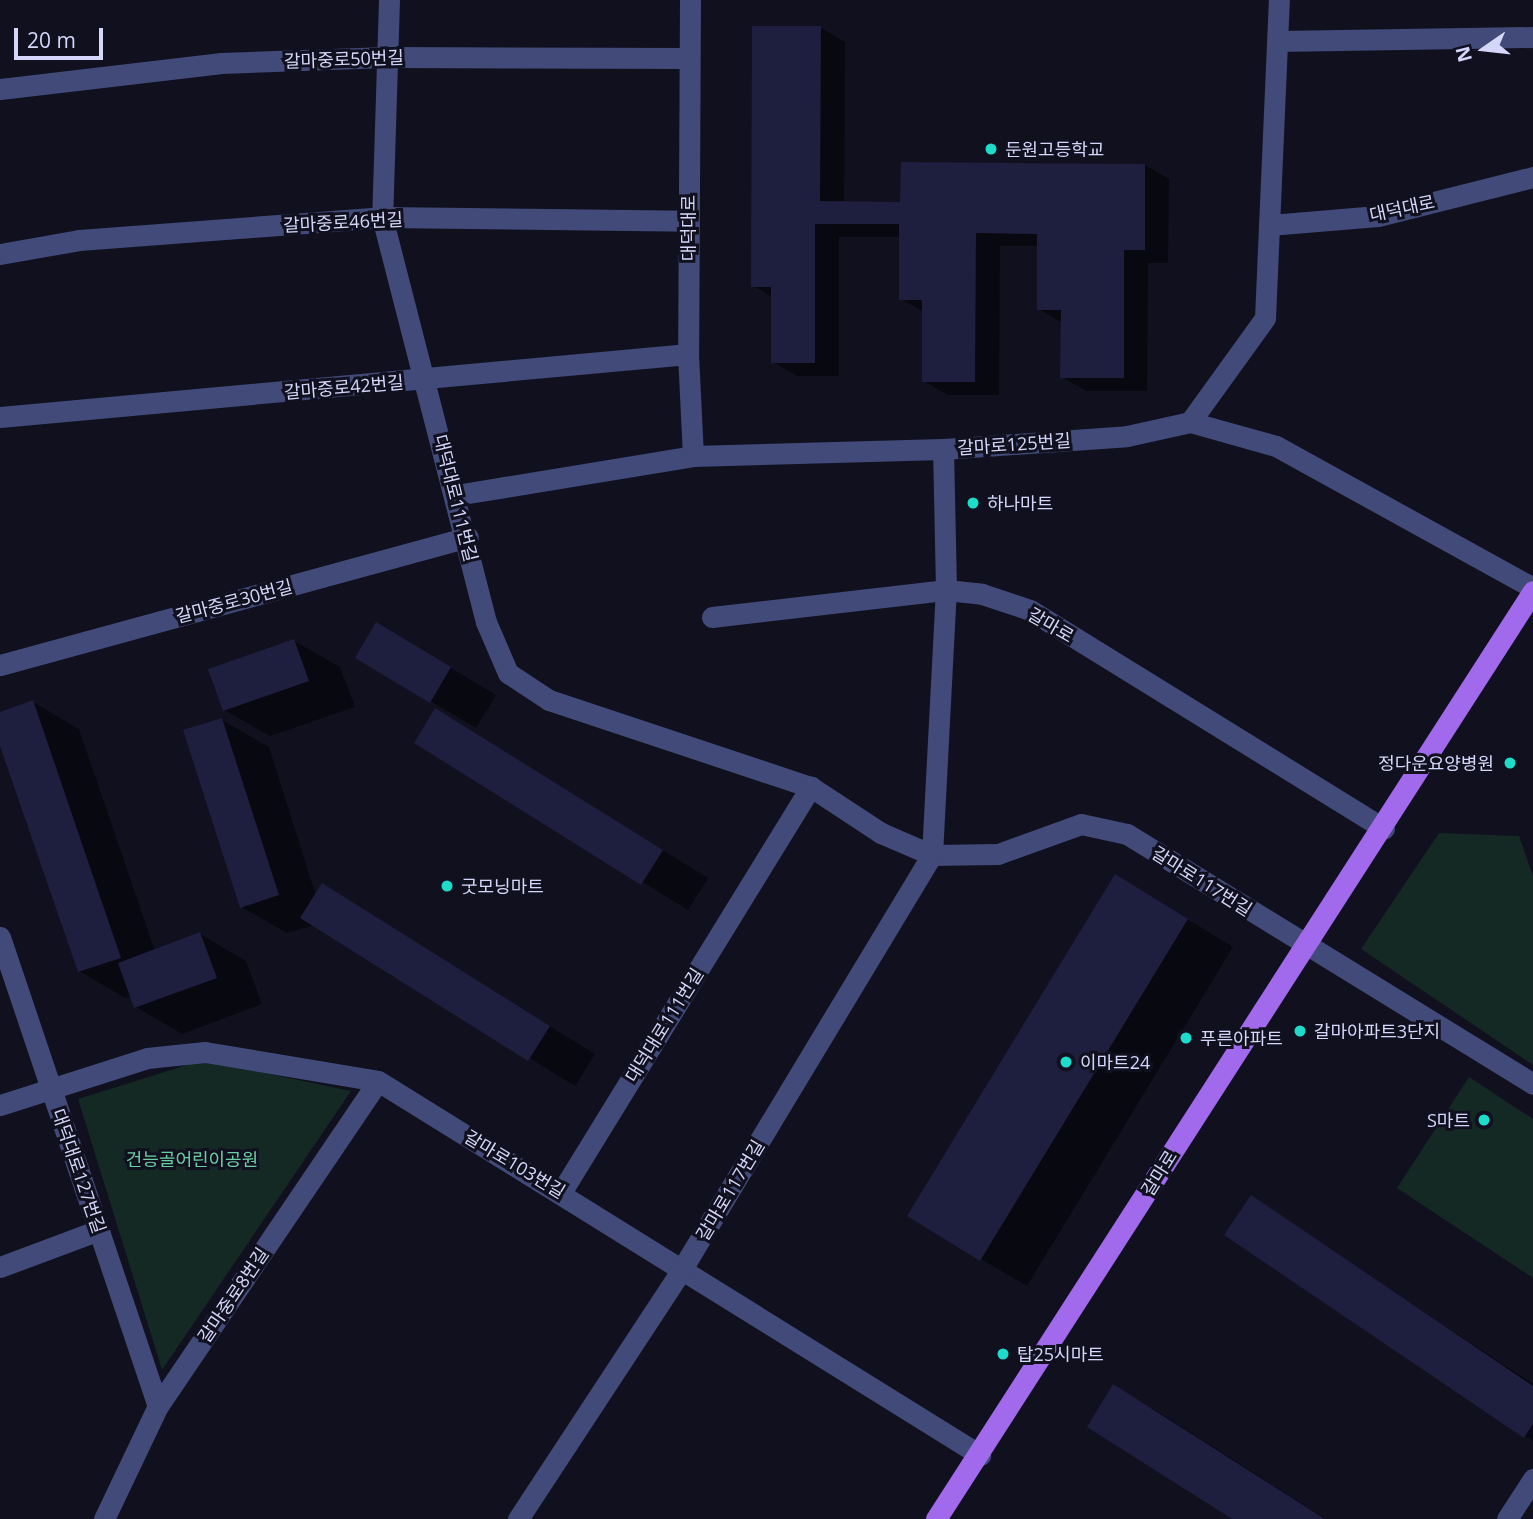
<!DOCTYPE html>
<meta charset="utf-8">
<style>
body{margin:0}
#map{position:relative;width:1533px;height:1519px;overflow:hidden;background:#10101f;font-family:"Open Sans","Noto Sans KR",sans-serif}
div>[style]{position:absolute}
.green>*{inset:0;background:#142824}
.shadow>*{inset:0;background:#0007}
.building>*{inset:0;background:#1e1e3e}
.minor>*{height:21px;margin:-10.5px;padding:0 10.5px;transform-origin:10.5px;border-radius:10.5px;background:#414a78}
.major>*{height:21px;margin:-10.5px;padding:0 10.5px;transform-origin:10.5px;border-radius:10.5px;background:#a169eb}
.dots>*{width:19px;height:19px;translate:-50% -50%;box-sizing:border-box;border:4px solid #10101f;border-radius:50%}
span{translate:-50% -50%;white-space:nowrap;text-align:center;line-height:1.15;-webkit-text-stroke:6px #10101f;paint-order:stroke}
.street-label{font-size:18px;color:#d4d7f9}
.poi-label{font-size:18px;color:#d4d7f9}
.left{translate:0 -50%;text-align:left}
.right{translate:-100% -50%;text-align:right}
.park-label{font-size:18px;color:#6acfa2}
.north{position:absolute;left:1449px;top:14px;width:70px;height:70px;-webkit-text-stroke:5px #10101f;paint-order:stroke;rotate:256deg;font-size:19px;font-weight:700;line-height:28px;text-align:center;color:#d4d7f9}
.north::after{content:'';display:block;margin:auto;width:24px;height:32px;background:#d4d7f9;clip-path:polygon(50% 0,100% 100%,50% 72%,0 100%)}
.scale{position:absolute;left:14px;top:28px;width:89px;height:32px;box-sizing:border-box;border:4px solid #d4d7f9;border-top:0;padding-left:9px;font-size:21px;line-height:24px;white-space:nowrap;color:#d4d7f9;-webkit-text-stroke:5px #10101f;paint-order:stroke}
</style>
<div id="map">
<div class="green">
<i style="clip-path:polygon(1439px 833px,1519px 836px,1533px 876px,1533px 1065px,1361px 949px)"></i>
<i style="clip-path:polygon(203px 1060px,351px 1091px,162px 1370px,78px 1099px)"></i>
<i style="clip-path:polygon(1469px 1077px,1533px 1119px,1533px 1278px,1397px 1188px)"></i>
</div>
<div class="shadow">
<i style="clip-path:polygon(821px 28px,845px 42px,844px 203px,902px 204px,1145px 165px,1169px 179px,1168px 263px,1148px 263px,1147px 391px,1086px 391px,1062px 377px,1062px 323px,1039px 309px,1039px 246px,1000px 246px,999px 395px,948px 395px,924px 381px,924px 312px,901px 299px,901px 237px,839px 237px,839px 376px,797px 376px,773px 362px,772px 297px,753px 286px)"></i>
<i style="clip-path:polygon(294px 641px,340px 667px,355px 707px,270px 736px,224px 710px)"></i>
<i style="clip-path:polygon(423px 651px,496px 695px,476px 728px,430px 701px)"></i>
<i style="clip-path:polygon(33px 702px,79px 729px,155px 951px,200px 934px,246px 961px,262px 1004px,182px 1034px,136px 1007px,132px 996px,125px 998px,79px 971px,0 740px,0 714px)"></i>
<i style="clip-path:polygon(436px 710px,708px 878px,688px 910px,416px 742px)"></i>
<i style="clip-path:polygon(222px 720px,269px 747px,316px 896px,323px 886px,595px 1054px,575px 1086px,314px 925px,287px 933px,241px 907px)"></i>
<i style="clip-path:polygon(1161px 903px,1233px 947px,1027px 1286px,981px 1259px)"></i>
<i style="clip-path:polygon(1251px 1198px,1533px 1384px,1533px 1441px,1525px 1436px)"></i>
<i style="clip-path:polygon(1114px 1387px,1160px 1413px,1326px 1519px,1235px 1519px)"></i>
</div>
<div class="building">
<i style="clip-path:polygon(752px 26px,821px 26px,820px 201px,900px 202px,901px 162px,1145px 164px,1145px 250px,1124px 250px,1124px 378px,1060px 378px,1061px 310px,1037px 310px,1037px 234px,976px 233px,975px 382px,922px 382px,922px 300px,899px 300px,899px 224px,815px 224px,815px 363px,771px 363px,771px 287px,751px 287px)"></i>
<i style="clip-path:polygon(376px 622px,451px 667px,430px 703px,355px 658px)"></i>
<i style="clip-path:polygon(294px 639px,309px 681px,223px 711px,208px 669px)"></i>
<i style="clip-path:polygon(33px 700px,121px 958px,78px 972px,0 746px,0 712px)"></i>
<i style="clip-path:polygon(435px 708px,663px 850px,641px 885px,414px 743px)"></i>
<i style="clip-path:polygon(222px 718px,279px 895px,240px 908px,183px 730px)"></i>
<i style="clip-path:polygon(1115px 874px,1188px 919px,980px 1261px,907px 1216px)"></i>
<i style="clip-path:polygon(322px 883px,550px 1026px,528px 1061px,300px 918px)"></i>
<i style="clip-path:polygon(200px 932px,217px 978px,134px 1008px,118px 963px)"></i>
<i style="clip-path:polygon(1251px 1195px,1533px 1386px,1533px 1424px,1524px 1438px,1224px 1235px)"></i>
<i style="clip-path:polygon(1113px 1384px,1325px 1519px,1232px 1519px,1087px 1427px)"></i>
</div>
<div class="minor">
<i style="left:389px;top:0;width:217px;rotate:91.8deg"></i>
<i style="left:382px;top:217px;width:418px;rotate:75.6deg"></i>
<i style="left:486px;top:622px;width:56px;rotate:66.7deg"></i>
<i style="left:508px;top:673px;width:49px;rotate:33.4deg"></i>
<i style="left:549px;top:700px;width:276px;rotate:18.4deg"></i>
<i style="left:811px;top:787px;width:84px;rotate:33.3deg"></i>
<i style="left:881px;top:833px;width:56px;rotate:23.3deg"></i>
<i style="left:932px;top:855px;width:66px;rotate:-0.9deg"></i>
<i style="left:998px;top:854px;width:88px;rotate:-19.9deg"></i>
<i style="left:1081px;top:824px;width:47px;rotate:12.3deg"></i>
<i style="left:1127px;top:834px;width:477px;rotate:31.6deg"></i>
<i style="left:690px;top:0;width:354px;rotate:90.3deg"></i>
<i style="left:688px;top:354px;width:102px;rotate:87.2deg"></i>
<i style="left:1278px;top:41px;width:255px;rotate:-0.9deg"></i>
<i style="left:0;top:89px;width:223px;rotate:-6.7deg"></i>
<i style="left:221px;top:63px;width:166px;rotate:-2.1deg"></i>
<i style="left:387px;top:57px;width:302px;rotate:0.2deg"></i>
<i style="left:1269px;top:225px;width:109px;rotate:-4.7deg"></i>
<i style="left:1378px;top:216px;width:160px;rotate:-14.1deg"></i>
<i style="left:0;top:254px;width:80px;rotate:-10deg"></i>
<i style="left:79px;top:240px;width:304px;rotate:-4.3deg"></i>
<i style="left:382px;top:217px;width:306px;rotate:0.7deg"></i>
<i style="left:0;top:417px;width:691px;rotate:-5.23deg"></i>
<i style="left:1190px;top:422px;width:128px;rotate:-54.2deg"></i>
<i style="left:1265px;top:318px;width:318px;rotate:-87.5deg"></i>
<i style="left:456px;top:495px;width:240px;rotate:-9.3deg"></i>
<i style="left:693px;top:456px;width:250px;rotate:-1.6deg"></i>
<i style="left:943px;top:449px;width:184px;rotate:-4deg"></i>
<i style="left:1127px;top:436px;width:65px;rotate:-12.5deg"></i>
<i style="left:1190px;top:422px;width:89px;rotate:15.6deg"></i>
<i style="left:1276px;top:446px;width:294px;rotate:28.9deg"></i>
<i style="left:712px;top:617px;width:236px;rotate:-6.6deg"></i>
<i style="left:946px;top:590px;width:36px;rotate:6deg"></i>
<i style="left:982px;top:594px;width:51px;rotate:18.4deg"></i>
<i style="left:1030px;top:610px;width:416px;rotate:31.7deg"></i>
<i style="left:0;top:665px;width:485px;rotate:-15.3deg"></i>
<i style="left:0;top:937px;width:495px;rotate:71.4deg"></i>
<i style="left:0;top:1105px;width:154px;rotate:-17.7deg"></i>
<i style="left:147px;top:1058px;width:58px;rotate:-5.9deg"></i>
<i style="left:205px;top:1052px;width:175px;rotate:9.5deg"></i>
<i style="left:378px;top:1081px;width:709px;rotate:31.85deg"></i>
<i style="left:562px;top:1191px;width:475px;rotate:-58.4deg"></i>
<i style="left:0;top:1267px;width:106px;rotate:-20.5deg"></i>
<i style="left:104px;top:1519px;width:125px;rotate:-64.5deg"></i>
<i style="left:158px;top:1406px;width:392px;rotate:-55.9deg"></i>
<i style="left:518px;top:1519px;width:299px;rotate:-56.7deg"></i>
<i style="left:682px;top:1269px;width:484px;rotate:-58.9deg"></i>
<i style="left:932px;top:855px;width:265px;rotate:-87deg"></i>
<i style="left:946px;top:590px;width:141px;rotate:-91.2deg"></i>
<i style="left:1507px;top:1519px;width:48px;rotate:-57deg"></i>
</div>
<div class="major">
<i style="left:936px;top:1519px;width:1103px;rotate:-57.25deg"></i>
</div>
<div class="dots">
<i style="left:991px;top:149px;background:#1ddcc9"></i>
<i style="left:973px;top:503px;background:#1ddcc9"></i>
<i style="left:1510px;top:763px;background:#1ddcc9"></i>
<i style="left:447px;top:886px;background:#1ddcc9"></i>
<i style="left:1300px;top:1031px;background:#1ddcc9"></i>
<i style="left:1186px;top:1038px;background:#1ddcc9"></i>
<i style="left:1066px;top:1062px;background:#1ddcc9"></i>
<i style="left:1484px;top:1120px;background:#1ddcc9"></i>
<i style="left:1003px;top:1354px;background:#1ddcc9"></i>
</div>
<div class="street-label">
<span style="left:344px;top:59px;rotate:-2deg">갈마중로50번길</span>
<span style="left:1402px;top:208px;rotate:-12deg">대덕대로</span>
<span style="left:343px;top:222px;rotate:-3deg">갈마중로46번길</span>
<span style="left:688px;top:228px;rotate:-90deg">대덕대로</span>
<span style="left:344px;top:387px;rotate:-5deg">갈마중로42번길</span>
<span style="left:1014px;top:444px;rotate:-4deg">갈마로125번길</span>
<span style="left:456px;top:498px;rotate:76deg">대덕대로111번길</span>
<span style="left:234px;top:601px;rotate:-15deg">갈마중로30번길</span>
<span style="left:1051px;top:625px;rotate:30deg">갈마로</span>
<span style="left:1202px;top:881px;rotate:32deg">갈마로117번길</span>
<span style="left:664px;top:1025px;rotate:-58deg">대덕대로111번길</span>
<span style="left:515px;top:1164px;rotate:31deg">갈마로103번길</span>
<span style="left:79px;top:1171px;rotate:71deg">대덕대로127번길</span>
<span style="left:1159px;top:1173px;rotate:-58deg">갈마로</span>
<span style="left:730px;top:1190px;rotate:-59deg">갈마로117번길</span>
<span style="left:233px;top:1295px;rotate:-56deg">갈마중로8번길</span>
</div>
<div class="poi-label">
<span class="left" style="left:1005px;top:149px">둔원고등학교</span>
<span class="left" style="left:987px;top:503px">하나마트</span>
<span class="right" style="left:1494px;top:763px">정다운요양병원</span>
<span class="left" style="left:461px;top:886px">굿모닝마트</span>
<span class="left" style="left:1314px;top:1031px">갈마아파트3단지</span>
<span class="left" style="left:1200px;top:1038px">푸른아파트</span>
<span class="left" style="left:1080px;top:1062px">이마트24</span>
<span class="right" style="left:1470px;top:1120px">S마트</span>
<span class="left" style="left:1017px;top:1354px">탑25시마트</span>
</div>
<div class="park-label">
<span style="left:192px;top:1159px">건능골어린이공원</span>
</div>
<div class="north">N</div>
<div class="scale">20 m</div>
</div>
